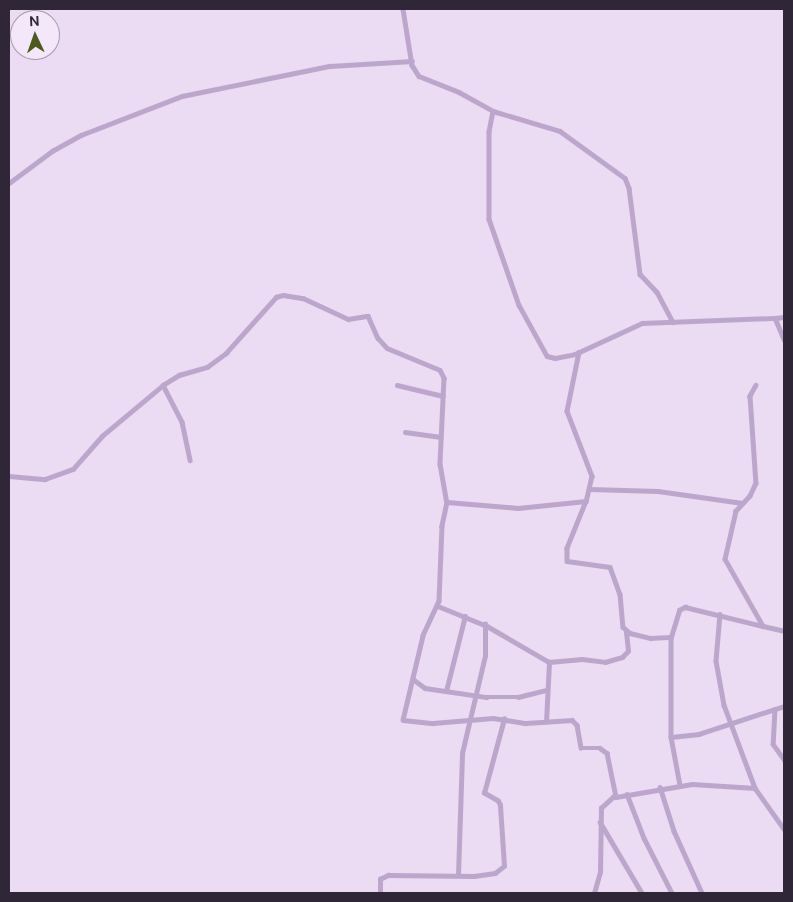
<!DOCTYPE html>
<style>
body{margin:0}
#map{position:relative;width:793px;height:902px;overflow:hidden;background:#ebdbf3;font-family:"DM Sans",sans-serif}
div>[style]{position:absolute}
.minor>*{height:4.5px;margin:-2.25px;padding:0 2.25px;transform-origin:2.25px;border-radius:2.25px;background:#bda6cc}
span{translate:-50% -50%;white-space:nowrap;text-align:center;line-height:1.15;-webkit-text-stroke:5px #f5e7fa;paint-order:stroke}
.frame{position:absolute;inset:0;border:10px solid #2f2737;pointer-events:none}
.north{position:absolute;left:10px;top:10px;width:50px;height:50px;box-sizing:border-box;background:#f5e7fa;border:1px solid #a69aac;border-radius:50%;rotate:357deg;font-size:14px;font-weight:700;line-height:20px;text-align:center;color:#2f2737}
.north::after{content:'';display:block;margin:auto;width:18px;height:22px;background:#4d5b1a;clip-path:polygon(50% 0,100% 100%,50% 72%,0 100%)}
</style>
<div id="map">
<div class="minor">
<i style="left:403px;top:9px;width:57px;rotate:80.9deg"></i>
<i style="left:412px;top:65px;width:13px;rotate:58deg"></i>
<i style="left:419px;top:76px;width:43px;rotate:21.8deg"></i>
<i style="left:459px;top:92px;width:39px;rotate:29deg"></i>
<i style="left:493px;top:111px;width:70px;rotate:16.6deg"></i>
<i style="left:560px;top:131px;width:80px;rotate:35.9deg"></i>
<i style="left:625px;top:178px;width:11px;rotate:68deg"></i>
<i style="left:629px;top:188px;width:87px;rotate:82.7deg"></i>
<i style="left:640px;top:274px;width:25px;rotate:47deg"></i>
<i style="left:657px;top:292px;width:34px;rotate:62deg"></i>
<i style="left:493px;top:111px;width:21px;rotate:101deg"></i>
<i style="left:489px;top:132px;width:87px;rotate:90deg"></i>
<i style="left:489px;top:219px;width:91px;rotate:70.8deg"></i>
<i style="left:519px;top:305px;width:58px;rotate:61.2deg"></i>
<i style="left:547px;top:356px;width:8px;rotate:14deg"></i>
<i style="left:555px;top:358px;width:20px;rotate:-11deg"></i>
<i style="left:575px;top:354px;width:74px;rotate:-24.8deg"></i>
<i style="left:642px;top:323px;width:133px;rotate:-2.2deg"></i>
<i style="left:775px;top:318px;width:23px;rotate:67deg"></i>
<i style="left:9px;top:183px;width:54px;rotate:-36.7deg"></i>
<i style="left:52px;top:151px;width:33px;rotate:-29deg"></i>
<i style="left:81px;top:135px;width:108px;rotate:-21.1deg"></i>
<i style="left:182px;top:96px;width:151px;rotate:-11.5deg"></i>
<i style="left:330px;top:66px;width:82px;rotate:-3.5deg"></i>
<i style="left:775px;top:318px;width:9px;rotate:-6deg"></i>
<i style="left:579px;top:352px;width:60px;rotate:101.5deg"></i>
<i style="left:567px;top:411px;width:70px;rotate:69deg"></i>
<i style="left:592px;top:476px;width:26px;rotate:103deg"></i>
<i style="left:586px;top:501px;width:51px;rotate:112deg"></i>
<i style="left:567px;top:548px;width:13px;rotate:90deg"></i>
<i style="left:567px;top:561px;width:43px;rotate:7.9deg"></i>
<i style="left:610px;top:567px;width:29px;rotate:70deg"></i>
<i style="left:620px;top:594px;width:33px;rotate:85deg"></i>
<i style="left:623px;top:627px;width:9px;rotate:41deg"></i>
<i style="left:630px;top:633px;width:21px;rotate:14deg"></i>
<i style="left:650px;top:638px;width:21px;rotate:-3deg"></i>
<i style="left:671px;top:637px;width:28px;rotate:-73deg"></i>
<i style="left:679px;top:610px;width:7px;rotate:-27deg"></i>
<i style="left:685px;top:607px;width:80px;rotate:13.7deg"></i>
<i style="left:163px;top:385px;width:42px;rotate:62.8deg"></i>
<i style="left:182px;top:422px;width:39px;rotate:78deg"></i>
<i style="left:397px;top:385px;width:47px;rotate:13.4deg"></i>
<i style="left:756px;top:385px;width:13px;rotate:119deg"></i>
<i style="left:750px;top:396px;width:87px;rotate:86.1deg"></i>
<i style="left:756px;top:483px;width:14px;rotate:115deg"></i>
<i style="left:750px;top:496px;width:21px;rotate:133deg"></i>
<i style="left:736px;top:511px;width:49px;rotate:102.9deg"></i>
<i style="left:725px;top:559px;width:77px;rotate:60.4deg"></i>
<i style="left:763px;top:626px;width:22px;rotate:13deg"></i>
<i style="left:405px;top:432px;width:36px;rotate:8deg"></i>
<i style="left:9px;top:476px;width:36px;rotate:5deg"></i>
<i style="left:45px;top:479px;width:30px;rotate:-20deg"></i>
<i style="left:73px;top:469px;width:44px;rotate:-48.7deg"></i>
<i style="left:102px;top:436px;width:80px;rotate:-39.9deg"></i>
<i style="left:163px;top:385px;width:19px;rotate:-32deg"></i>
<i style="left:179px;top:375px;width:29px;rotate:-16deg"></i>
<i style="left:207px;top:367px;width:24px;rotate:-36deg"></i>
<i style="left:226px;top:353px;width:75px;rotate:-48.2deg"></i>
<i style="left:276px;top:297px;width:7px;rotate:-16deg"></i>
<i style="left:283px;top:295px;width:20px;rotate:9deg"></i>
<i style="left:303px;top:298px;width:50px;rotate:25deg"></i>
<i style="left:348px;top:319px;width:20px;rotate:-9deg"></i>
<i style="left:368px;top:316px;width:24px;rotate:66deg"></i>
<i style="left:378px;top:338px;width:13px;rotate:48deg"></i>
<i style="left:387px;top:348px;width:57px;rotate:22.5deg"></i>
<i style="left:440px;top:370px;width:9px;rotate:63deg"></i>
<i style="left:444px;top:378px;width:86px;rotate:92.7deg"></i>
<i style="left:440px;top:464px;width:39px;rotate:80deg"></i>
<i style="left:447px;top:502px;width:25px;rotate:102deg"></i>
<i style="left:442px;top:526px;width:75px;rotate:92.3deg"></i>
<i style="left:439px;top:601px;width:38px;rotate:115deg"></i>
<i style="left:423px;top:636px;width:86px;rotate:103.4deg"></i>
<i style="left:403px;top:720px;width:30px;rotate:6deg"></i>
<i style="left:433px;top:723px;width:60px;rotate:-4.8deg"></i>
<i style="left:493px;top:718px;width:33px;rotate:9deg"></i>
<i style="left:526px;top:723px;width:46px;rotate:-3.7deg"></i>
<i style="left:572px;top:720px;width:7px;rotate:45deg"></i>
<i style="left:577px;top:725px;width:23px;rotate:80deg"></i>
<i style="left:581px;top:748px;width:19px"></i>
<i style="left:600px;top:748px;width:9px;rotate:36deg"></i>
<i style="left:607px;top:753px;width:45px;rotate:78.4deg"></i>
<i style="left:616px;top:797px;width:77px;rotate:-9.7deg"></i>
<i style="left:692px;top:784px;width:63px;rotate:3.6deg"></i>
<i style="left:755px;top:788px;width:50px;rotate:54.7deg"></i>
<i style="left:590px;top:489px;width:68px;rotate:1.7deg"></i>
<i style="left:658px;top:491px;width:85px;rotate:8.1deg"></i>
<i style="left:447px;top:502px;width:71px;rotate:4.8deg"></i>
<i style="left:518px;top:508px;width:68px;rotate:-5.9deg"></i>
<i style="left:438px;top:606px;width:53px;rotate:22.2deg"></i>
<i style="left:487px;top:626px;width:72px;rotate:30.1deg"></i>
<i style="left:549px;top:662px;width:33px;rotate:-5deg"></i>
<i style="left:582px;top:659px;width:23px;rotate:7deg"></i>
<i style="left:605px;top:662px;width:18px;rotate:-16deg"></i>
<i style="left:622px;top:657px;width:8px;rotate:-45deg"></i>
<i style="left:628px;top:651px;width:20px;rotate:-96deg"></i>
<i style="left:720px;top:614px;width:47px;rotate:94.9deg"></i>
<i style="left:716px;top:661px;width:45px;rotate:79.7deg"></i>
<i style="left:724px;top:705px;width:89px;rotate:69.5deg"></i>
<i style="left:671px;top:637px;width:100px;rotate:90deg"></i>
<i style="left:671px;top:737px;width:49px;rotate:79.4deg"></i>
<i style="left:413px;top:679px;width:15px;rotate:37deg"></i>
<i style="left:425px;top:688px;width:62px;rotate:8.4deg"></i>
<i style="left:486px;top:697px;width:32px"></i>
<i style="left:518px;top:697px;width:30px;rotate:-14deg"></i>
<i style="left:446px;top:691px;width:77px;rotate:-75.8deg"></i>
<i style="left:775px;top:709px;width:35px;rotate:93deg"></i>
<i style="left:773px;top:744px;width:19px;rotate:54deg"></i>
<i style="left:546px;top:722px;width:60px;rotate:-87.1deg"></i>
<i style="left:671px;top:737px;width:28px;rotate:-6deg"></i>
<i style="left:699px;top:734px;width:89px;rotate:-18.2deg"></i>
<i style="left:660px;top:787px;width:46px;rotate:72.3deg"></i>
<i style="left:674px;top:831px;width:68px;rotate:65.7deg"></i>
<i style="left:627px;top:794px;width:47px;rotate:68.9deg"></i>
<i style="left:644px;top:838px;width:62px;rotate:63deg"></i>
<i style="left:600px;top:822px;width:82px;rotate:59.4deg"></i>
<i style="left:458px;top:875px;width:122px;rotate:-88.1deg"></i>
<i style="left:462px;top:753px;width:100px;rotate:-76.7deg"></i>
<i style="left:485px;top:656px;width:32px;rotate:-90deg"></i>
<i style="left:380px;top:893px;width:14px;rotate:-90deg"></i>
<i style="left:380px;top:879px;width:9px;rotate:-27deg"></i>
<i style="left:388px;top:875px;width:86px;rotate:0.7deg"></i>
<i style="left:474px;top:876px;width:21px;rotate:-8deg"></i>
<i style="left:495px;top:873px;width:11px;rotate:-38deg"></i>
<i style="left:504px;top:866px;width:61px;rotate:-93.8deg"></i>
<i style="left:500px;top:805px;width:4px;rotate:-117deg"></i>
<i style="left:498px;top:801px;width:16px;rotate:-150deg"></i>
<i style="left:484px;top:793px;width:77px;rotate:-74.9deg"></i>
<i style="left:594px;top:893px;width:22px;rotate:-74deg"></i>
<i style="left:600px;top:872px;width:64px;rotate:-89.1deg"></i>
<i style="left:601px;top:808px;width:19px;rotate:-43deg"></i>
</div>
<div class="frame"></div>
<div class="north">N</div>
</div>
